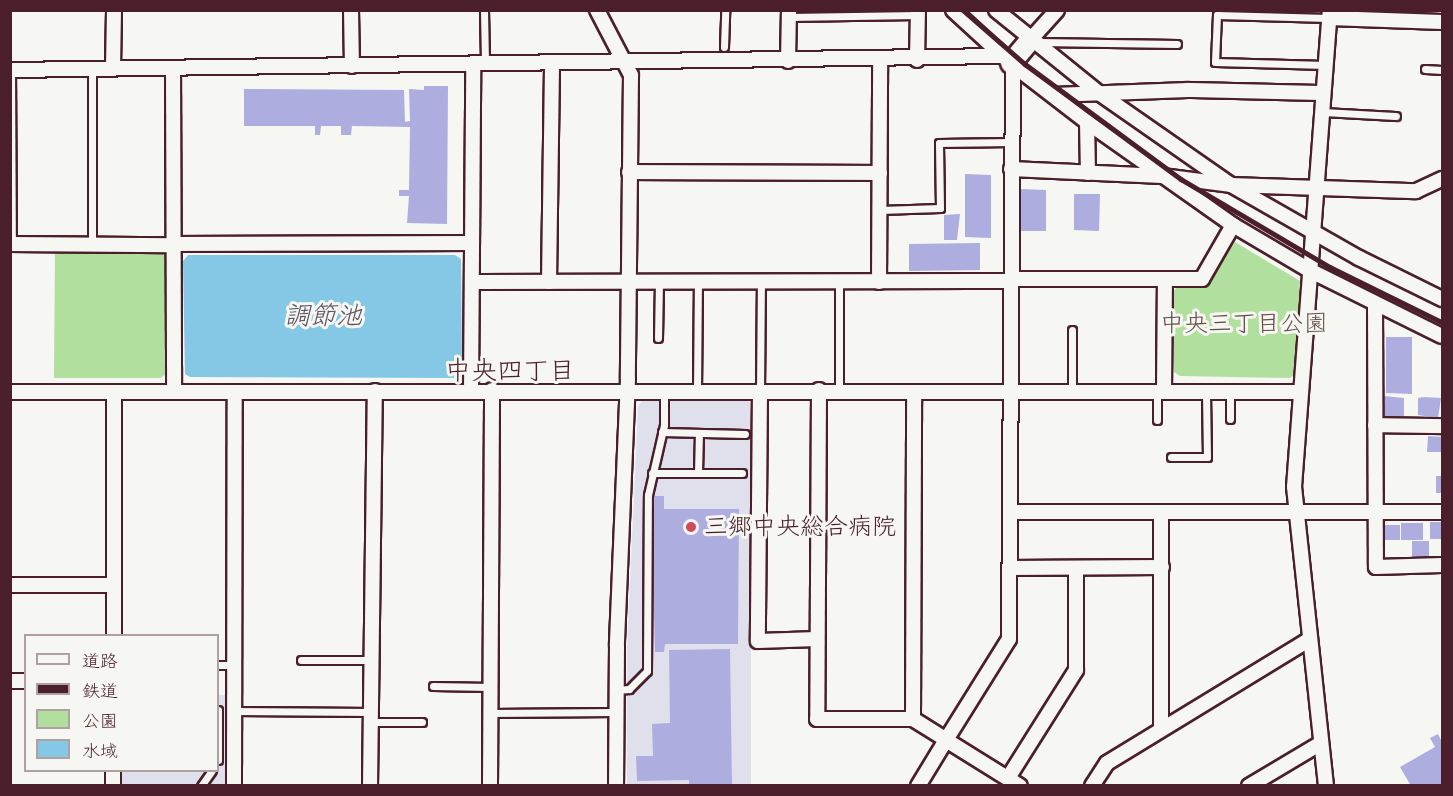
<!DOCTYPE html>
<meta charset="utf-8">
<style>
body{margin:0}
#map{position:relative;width:1453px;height:796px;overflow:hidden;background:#f6f6f2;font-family:Caveat,"Klee One",sans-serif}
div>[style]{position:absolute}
.built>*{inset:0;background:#e0e0ec}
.green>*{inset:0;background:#b1df9e}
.water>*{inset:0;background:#84c8e5}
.building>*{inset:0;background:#aeaddf}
.roads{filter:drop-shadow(2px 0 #4a1f2b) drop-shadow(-2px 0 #4a1f2b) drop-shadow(0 2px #4a1f2b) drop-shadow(0 -2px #4a1f2b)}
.lane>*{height:7px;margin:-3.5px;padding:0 3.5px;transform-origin:3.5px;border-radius:3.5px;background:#f6f6f2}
.street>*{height:14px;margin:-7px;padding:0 7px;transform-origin:7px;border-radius:7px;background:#f6f6f2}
.secondary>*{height:20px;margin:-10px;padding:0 10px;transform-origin:10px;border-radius:10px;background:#f6f6f2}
.rail>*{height:4.5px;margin:-2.25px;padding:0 2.25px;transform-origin:2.25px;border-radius:2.25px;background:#4a1f2b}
.dots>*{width:16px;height:16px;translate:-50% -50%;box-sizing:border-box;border:3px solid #f6f6f2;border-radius:50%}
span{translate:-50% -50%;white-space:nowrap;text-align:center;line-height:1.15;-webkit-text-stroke:6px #f6f6f2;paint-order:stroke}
.park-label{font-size:24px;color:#644f48}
.poi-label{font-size:24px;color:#4a1f2b}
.left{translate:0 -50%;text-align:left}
.water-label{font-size:26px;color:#5b5263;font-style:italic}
.neighbourhood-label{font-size:26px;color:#4a1f2b}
.frame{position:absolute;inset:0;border:12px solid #4a1f2b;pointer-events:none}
.legend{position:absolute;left:24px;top:634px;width:195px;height:138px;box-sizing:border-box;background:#f6f6f2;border:2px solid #b1a0a2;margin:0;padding:8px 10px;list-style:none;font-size:18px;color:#4a1f2b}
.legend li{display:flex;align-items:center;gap:12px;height:30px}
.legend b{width:30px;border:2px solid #b1a0a2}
</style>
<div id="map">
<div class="built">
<i style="clip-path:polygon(746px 399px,751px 403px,751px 785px,627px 786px,627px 648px,638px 407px,642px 401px)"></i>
<i style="clip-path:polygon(218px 695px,227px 695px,225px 785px,121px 785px,121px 771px,218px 770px)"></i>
</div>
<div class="green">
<i style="clip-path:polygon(1235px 242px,1300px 281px,1294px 375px,1290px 378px,1180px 376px,1174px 372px,1173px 292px,1177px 287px,1205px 287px)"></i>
<i style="clip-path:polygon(55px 252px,160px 252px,166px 257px,165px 375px,160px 378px,54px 378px)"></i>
</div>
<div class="water">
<i style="clip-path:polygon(188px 255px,455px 255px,461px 259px,462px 373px,457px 378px,190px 377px,185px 374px,183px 261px)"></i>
</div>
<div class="building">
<i style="clip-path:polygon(424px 86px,448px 86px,447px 224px,407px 223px,409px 196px,399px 196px,399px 190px,409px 190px,410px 127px,352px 126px,351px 135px,341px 135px,341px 126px,321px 126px,320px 135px,315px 135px,315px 126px,244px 126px,244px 89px,404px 90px,405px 122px,410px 121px,409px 89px,424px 90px)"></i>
<i style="clip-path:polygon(965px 174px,991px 175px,991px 238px,965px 237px)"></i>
<i style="clip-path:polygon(1020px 189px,1046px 190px,1046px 231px,1019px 231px)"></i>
<i style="clip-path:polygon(1074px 194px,1100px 194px,1099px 231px,1074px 230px)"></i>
<i style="clip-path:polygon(960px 214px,957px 240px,944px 240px,944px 215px)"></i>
<i style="clip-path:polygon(980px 243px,980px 270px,909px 271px,909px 244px)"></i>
<i style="clip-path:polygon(1386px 337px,1412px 337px,1412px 394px,1386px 393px)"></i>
<i style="clip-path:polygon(1384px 396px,1404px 398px,1404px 416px,1384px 416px)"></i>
<i style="clip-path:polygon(1424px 397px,1441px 398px,1438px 418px,1418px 415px,1418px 398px)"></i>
<i style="clip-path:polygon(1428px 436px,1442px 437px,1442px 452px,1427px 452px)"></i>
<i style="clip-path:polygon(1436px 476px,1442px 476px,1442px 493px,1436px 493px)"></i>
<i style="clip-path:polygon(651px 496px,664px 496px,664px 509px,739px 509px,738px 644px,665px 644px,664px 652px,655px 652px)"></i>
<i style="clip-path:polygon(1430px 522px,1442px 522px,1442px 539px,1430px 539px)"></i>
<i style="clip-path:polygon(1401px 523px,1423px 523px,1423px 540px,1401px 540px)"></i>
<i style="clip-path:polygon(1383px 525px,1400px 525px,1400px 540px,1383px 540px)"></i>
<i style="clip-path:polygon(1412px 541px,1429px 541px,1429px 557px,1412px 557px)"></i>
<i style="clip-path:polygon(730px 649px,732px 785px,689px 785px,689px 780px,637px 781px,636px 756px,653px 756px,652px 724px,670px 723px,669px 650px)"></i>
<i style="clip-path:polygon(1438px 734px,1442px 742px,1442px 784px,1411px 786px,1400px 767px,1435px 747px,1430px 738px)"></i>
</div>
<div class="roads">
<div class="lane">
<i style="left:484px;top:10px;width:53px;rotate:88.9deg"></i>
<i style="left:788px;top:17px;width:130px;rotate:-0.9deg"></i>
<i style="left:1038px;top:42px;width:139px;rotate:0.8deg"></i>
<i style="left:724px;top:47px;width:37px;rotate:-88deg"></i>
<i style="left:1326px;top:65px;width:111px;rotate:-178.5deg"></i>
<i style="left:1215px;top:62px;width:47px;rotate:-87.6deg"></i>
<i style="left:1217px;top:15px;width:112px;rotate:1.5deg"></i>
<i style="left:92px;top:68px;width:177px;rotate:90deg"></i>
<i style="left:1425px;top:69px;width:17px;rotate:3deg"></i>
<i style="left:11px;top:70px;width:174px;rotate:89.7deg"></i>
<i style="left:1322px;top:112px;width:74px;rotate:3.1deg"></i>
<i style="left:880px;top:210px;width:60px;rotate:-1.9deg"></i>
<i style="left:940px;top:208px;width:65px;rotate:-90.9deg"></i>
<i style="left:939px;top:143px;width:73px;rotate:-0.8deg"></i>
<i style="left:839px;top:282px;width:110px;rotate:90deg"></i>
<i style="left:658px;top:338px;width:56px;rotate:-89deg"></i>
<i style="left:760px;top:391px;width:109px;rotate:-89.5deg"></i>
<i style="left:1230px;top:391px;width:28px;rotate:90deg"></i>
<i style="left:697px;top:392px;width:110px;rotate:-89.5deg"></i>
<i style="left:1072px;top:393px;width:63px;rotate:-90deg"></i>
<i style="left:1157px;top:420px;width:30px;rotate:-90deg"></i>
<i style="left:662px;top:432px;width:83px;rotate:1.4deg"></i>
<i style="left:1171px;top:457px;width:36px"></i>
<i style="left:1207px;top:457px;width:67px;rotate:-90.9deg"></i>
<i style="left:652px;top:473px;width:90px"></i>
<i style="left:698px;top:473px;width:40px;rotate:-88.6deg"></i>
<i style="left:301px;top:660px;width:71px"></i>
<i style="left:218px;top:665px;width:16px"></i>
<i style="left:433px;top:686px;width:57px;rotate:1deg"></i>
<i style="left:616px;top:690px;width:13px;rotate:-4deg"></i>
<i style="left:629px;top:689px;width:25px;rotate:-45deg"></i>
<i style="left:647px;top:671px;width:176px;rotate:-89.7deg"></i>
<i style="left:648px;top:495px;width:72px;rotate:-77.1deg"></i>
<i style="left:664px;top:425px;width:34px;rotate:-90deg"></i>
<i style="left:218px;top:710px;width:50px;rotate:90deg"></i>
<i style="left:234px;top:711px;width:137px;rotate:0.4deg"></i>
<i style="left:490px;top:713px;width:126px;rotate:-0.5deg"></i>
<i style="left:371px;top:722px;width:51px"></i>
<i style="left:201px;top:786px;width:19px;rotate:-55deg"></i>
</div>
<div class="street">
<i style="left:351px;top:10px;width:56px;rotate:89deg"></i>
<i style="left:597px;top:10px;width:73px;rotate:62.4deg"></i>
<i style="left:631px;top:75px;width:304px;rotate:90.6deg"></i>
<i style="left:628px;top:379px;width:267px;rotate:92.4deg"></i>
<i style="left:617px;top:646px;width:140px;rotate:90.4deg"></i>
<i style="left:953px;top:10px;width:81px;rotate:42.5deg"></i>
<i style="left:1013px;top:65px;width:93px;rotate:37.6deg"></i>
<i style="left:1087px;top:122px;width:179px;rotate:35.2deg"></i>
<i style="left:1233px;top:225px;width:88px;rotate:30.6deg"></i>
<i style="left:1309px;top:270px;width:148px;rotate:26.4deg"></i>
<i style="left:996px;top:10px;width:132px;rotate:38.9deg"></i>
<i style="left:1099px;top:93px;width:161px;rotate:34.9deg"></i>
<i style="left:1231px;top:185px;width:147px;rotate:29.7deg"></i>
<i style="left:1359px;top:258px;width:93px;rotate:26.3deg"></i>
<i style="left:1329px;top:18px;width:113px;rotate:2deg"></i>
<i style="left:1031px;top:39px;width:39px;rotate:-48deg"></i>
<i style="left:917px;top:60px;width:50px;rotate:-88.9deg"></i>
<i style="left:788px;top:61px;width:51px;rotate:-88.9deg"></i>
<i style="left:1013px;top:65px;width:574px;rotate:90.4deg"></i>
<i style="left:1009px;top:639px;width:119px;rotate:122deg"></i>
<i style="left:946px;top:740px;width:87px;rotate:31.9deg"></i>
<i style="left:113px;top:68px;width:58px;rotate:-89deg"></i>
<i style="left:173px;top:68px;width:324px;rotate:89.8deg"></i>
<i style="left:10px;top:70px;width:993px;rotate:-0.81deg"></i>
<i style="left:1053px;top:95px;width:135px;rotate:-2.1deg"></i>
<i style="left:1188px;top:90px;width:135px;rotate:1.3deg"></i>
<i style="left:1087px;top:122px;width:51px;rotate:88.9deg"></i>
<i style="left:1011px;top:169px;width:151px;rotate:2.7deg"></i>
<i style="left:1162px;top:176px;width:70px;rotate:7.4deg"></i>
<i style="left:1231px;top:185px;width:185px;rotate:1.9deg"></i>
<i style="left:1416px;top:191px;width:29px;rotate:-25deg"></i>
<i style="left:629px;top:172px;width:251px;rotate:0.2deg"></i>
<i style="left:10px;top:244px;width:163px;rotate:0.4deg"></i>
<i style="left:173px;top:244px;width:299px;rotate:-0.2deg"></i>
<i style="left:1011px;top:279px;width:191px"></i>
<i style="left:1202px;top:279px;width:62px;rotate:-60.1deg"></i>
<i style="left:472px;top:282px;width:539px;rotate:-0.11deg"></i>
<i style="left:549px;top:282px;width:217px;rotate:-89.2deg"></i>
<i style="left:879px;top:282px;width:222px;rotate:-89.7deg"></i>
<i style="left:1375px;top:304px;width:263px;rotate:89.8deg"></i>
<i style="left:1376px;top:567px;width:66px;rotate:-1.7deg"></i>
<i style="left:819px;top:390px;width:329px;rotate:90.3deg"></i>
<i style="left:817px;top:719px;width:96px"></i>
<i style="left:913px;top:719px;width:39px;rotate:32deg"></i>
<i style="left:946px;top:740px;width:54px;rotate:121.3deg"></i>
<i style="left:1164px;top:390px;width:111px;rotate:-89.5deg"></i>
<i style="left:760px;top:391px;width:250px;rotate:90.5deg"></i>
<i style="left:758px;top:641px;width:59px;rotate:-1.9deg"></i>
<i style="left:10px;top:392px;width:1291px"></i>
<i style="left:471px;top:392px;width:326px;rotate:-89.6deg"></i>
<i style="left:1375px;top:425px;width:67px;rotate:0.9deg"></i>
<i style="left:1010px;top:512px;width:432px"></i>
<i style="left:1010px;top:568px;width:152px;rotate:-0.4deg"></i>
<i style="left:10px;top:585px;width:104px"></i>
<i style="left:114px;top:585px;width:51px;rotate:90deg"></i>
<i style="left:114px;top:585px;width:193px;rotate:-90deg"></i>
<i style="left:10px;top:681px;width:16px"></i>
<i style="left:913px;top:719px;width:327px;rotate:-89.8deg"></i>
<i style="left:1161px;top:729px;width:217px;rotate:-90deg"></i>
<i style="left:1008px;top:778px;width:128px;rotate:-57.8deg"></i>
<i style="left:1076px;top:670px;width:102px;rotate:-90deg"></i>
<i style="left:113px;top:786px;width:16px;rotate:-90deg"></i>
<i style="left:234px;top:786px;width:394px;rotate:-89.9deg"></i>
<i style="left:370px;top:786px;width:395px;rotate:-89.3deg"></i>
<i style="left:490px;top:786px;width:396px;rotate:-89.7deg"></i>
<i style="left:1092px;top:786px;width:27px;rotate:-57deg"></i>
<i style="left:1107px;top:763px;width:238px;rotate:-31.4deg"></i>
<i style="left:1249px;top:786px;width:84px;rotate:-30.8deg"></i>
<i style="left:1326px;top:786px;width:301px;rotate:-96.1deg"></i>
<i style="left:1294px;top:487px;width:478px;rotate:-85.7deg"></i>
</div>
<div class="secondary">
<i style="left:1011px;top:63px;width:31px;rotate:-50deg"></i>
</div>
</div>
<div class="rail">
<i style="left:963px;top:10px;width:82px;rotate:41.1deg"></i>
<i style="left:1025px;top:64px;width:194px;rotate:36.4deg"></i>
<i style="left:1181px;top:179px;width:173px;rotate:30.6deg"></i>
<i style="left:1330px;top:267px;width:125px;rotate:26.2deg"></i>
</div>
<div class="dots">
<i style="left:691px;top:527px;background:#d1495b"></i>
</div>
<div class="park-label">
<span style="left:1244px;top:324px">中央三丁目公園</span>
</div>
<div class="poi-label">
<span class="left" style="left:704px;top:527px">三郷中央総合病院</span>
</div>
<div class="water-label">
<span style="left:323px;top:316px">調節池</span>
</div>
<div class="neighbourhood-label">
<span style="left:510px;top:371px">中央四丁目</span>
</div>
<div class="frame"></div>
<ul class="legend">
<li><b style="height:8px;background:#f6f6f2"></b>道路</li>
<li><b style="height:8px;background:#4a1f2b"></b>鉄道</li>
<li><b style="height:16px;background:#b1df9e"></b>公園</li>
<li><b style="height:16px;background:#84c8e5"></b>水域</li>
</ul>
</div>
